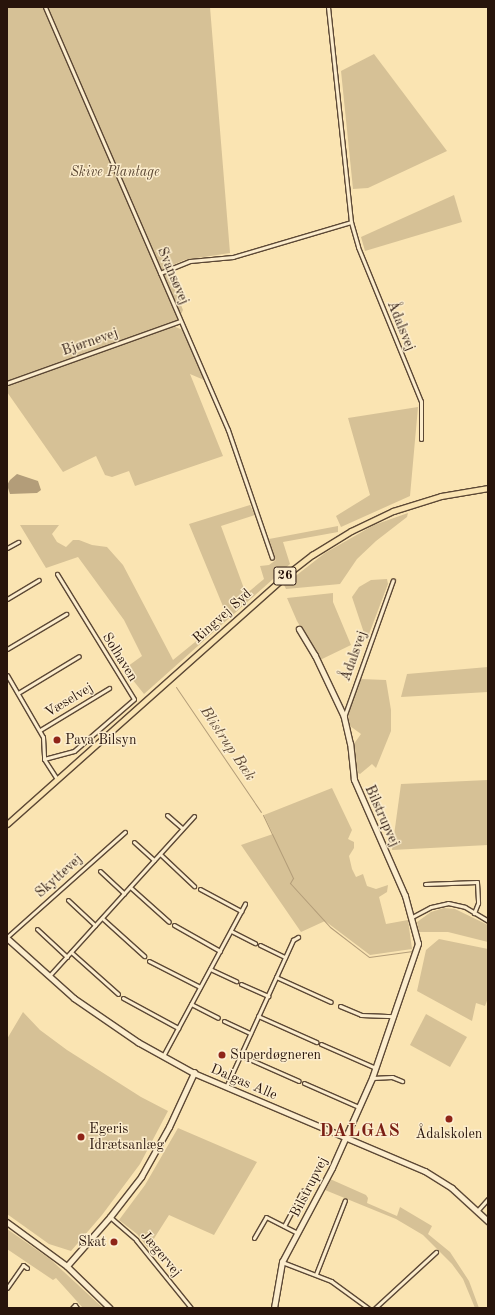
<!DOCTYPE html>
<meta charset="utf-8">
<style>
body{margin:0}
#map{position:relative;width:495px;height:1315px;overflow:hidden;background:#fae4b2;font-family:"Old Standard TT",serif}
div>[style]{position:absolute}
.green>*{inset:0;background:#d6c196}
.water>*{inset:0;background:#b39d79}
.stream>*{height:1px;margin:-0.5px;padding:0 0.5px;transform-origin:0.5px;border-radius:0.5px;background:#b39d79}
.roads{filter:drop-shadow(1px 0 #5c4835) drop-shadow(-1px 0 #5c4835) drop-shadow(0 1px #5c4835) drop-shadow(0 -1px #5c4835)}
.street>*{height:3px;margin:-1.5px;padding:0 1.5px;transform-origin:1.5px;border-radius:1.5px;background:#fcedcd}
.secondary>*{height:4.5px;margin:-2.25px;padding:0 2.25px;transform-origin:2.25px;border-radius:2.25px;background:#fcedcd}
.primary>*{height:5px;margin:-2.5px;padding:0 2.5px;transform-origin:2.5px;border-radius:2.5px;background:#fae4b2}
.dots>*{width:11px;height:11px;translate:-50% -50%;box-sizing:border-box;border:2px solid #fcedcd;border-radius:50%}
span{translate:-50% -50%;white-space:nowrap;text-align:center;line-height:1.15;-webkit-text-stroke:3px #fcedcd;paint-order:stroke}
.shield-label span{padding:1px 3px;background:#fcedcd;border:1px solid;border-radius:3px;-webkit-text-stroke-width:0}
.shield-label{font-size:13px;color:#28140b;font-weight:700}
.park-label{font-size:14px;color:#5c4835;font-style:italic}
.street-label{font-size:14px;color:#28140b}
.poi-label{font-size:14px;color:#28140b}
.left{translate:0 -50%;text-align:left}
.right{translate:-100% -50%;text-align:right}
.water-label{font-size:15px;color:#604b37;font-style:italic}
.district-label{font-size:18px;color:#7a1f14;font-weight:700;letter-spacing:1px}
.frame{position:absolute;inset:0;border:8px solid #28140b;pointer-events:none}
</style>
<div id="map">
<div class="green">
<i style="clip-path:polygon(7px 7px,210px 7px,230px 253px,184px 260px,166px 268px,183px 310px,178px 320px,7px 381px)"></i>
<i style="clip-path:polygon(374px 54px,447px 151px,368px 188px,353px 189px,341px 71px)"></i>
<i style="clip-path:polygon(454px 195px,462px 222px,365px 251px,361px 237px)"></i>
<i style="clip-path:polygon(173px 326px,183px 330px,204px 380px,190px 374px,223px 456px,135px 486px,129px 471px,112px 477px,105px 475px,96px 456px,63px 472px,7px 392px,7px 385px)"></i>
<i style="clip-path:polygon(418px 407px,410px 496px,341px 527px,336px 516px,370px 495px,348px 418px)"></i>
<i style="clip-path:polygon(250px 505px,255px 515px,221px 526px,246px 594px,264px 579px,260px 566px,269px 565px,276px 560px,269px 539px,338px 526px,338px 532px,283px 542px,290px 564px,144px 694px,124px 669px,142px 656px,124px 620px,78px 557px,46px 568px,20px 525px,59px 525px,52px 534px,57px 542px,66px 547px,73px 540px,79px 540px,92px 545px,107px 547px,123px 565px,173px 660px,227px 616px,189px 524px)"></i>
<i style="clip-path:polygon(408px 513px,407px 517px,376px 541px,357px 559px,340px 584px,286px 589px,284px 585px,325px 553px,374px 525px)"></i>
<i style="clip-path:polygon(387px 579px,388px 584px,369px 634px,365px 636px,352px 597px,359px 587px,371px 580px)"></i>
<i style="clip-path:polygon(333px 593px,333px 602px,351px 645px,320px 660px,297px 621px,287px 598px)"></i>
<i style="clip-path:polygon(488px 667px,488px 692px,401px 697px,407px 674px)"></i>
<i style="clip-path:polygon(360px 679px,386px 680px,391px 710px,391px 731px,376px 768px,372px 764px,360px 774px,354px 771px,353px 745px,361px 734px,350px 726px,348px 715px)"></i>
<i style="clip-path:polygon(488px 780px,488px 845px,392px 850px,401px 784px)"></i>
<i style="clip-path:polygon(332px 788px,352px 830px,348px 839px,354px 842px,354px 848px,349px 856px,352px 869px,356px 877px,363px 874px,367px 886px,376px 889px,388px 885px,387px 892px,379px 897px,386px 924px,408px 920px,412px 949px,370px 955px,325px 921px,301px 932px,241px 845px,273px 834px,264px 815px)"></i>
<i style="clip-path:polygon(444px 908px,455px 909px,488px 925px,488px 942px,448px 932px,419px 932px,417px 922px,431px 912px)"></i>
<i style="clip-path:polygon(439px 939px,488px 949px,488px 998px,485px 1006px,476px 1003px,472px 1021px,417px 991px,426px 950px)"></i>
<i style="clip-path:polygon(23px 1012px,40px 1030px,67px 1050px,141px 1097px,168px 1111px,140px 1164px,102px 1215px,71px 1251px,49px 1244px,7px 1214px,7px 1039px)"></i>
<i style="clip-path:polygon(426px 1014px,467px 1037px,450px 1067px,410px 1045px)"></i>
<i style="clip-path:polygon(178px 1128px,257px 1162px,214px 1235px,169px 1215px,148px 1248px,137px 1234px,119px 1220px,145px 1185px)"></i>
<i style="clip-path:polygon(330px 1179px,366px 1195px,368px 1198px,367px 1203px,397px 1216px,400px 1207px,432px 1226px,428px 1234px,450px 1252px,469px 1281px,479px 1308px,475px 1308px,463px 1279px,452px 1264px,423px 1235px,396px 1219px,325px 1190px)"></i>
<i style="clip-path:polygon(7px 1229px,50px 1259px,103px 1308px,83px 1308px,56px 1278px,53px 1280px,7px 1249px)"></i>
</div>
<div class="water">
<i style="clip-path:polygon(17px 474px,38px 481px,41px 490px,37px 493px,10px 494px,7px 485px,10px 480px)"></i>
</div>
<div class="stream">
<i style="left:176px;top:687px;width:151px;rotate:55.8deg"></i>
<i style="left:263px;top:815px;width:70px;rotate:64.5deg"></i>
<i style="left:293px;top:878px;width:6px;rotate:121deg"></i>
<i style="left:290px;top:883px;width:59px;rotate:47.7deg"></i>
<i style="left:330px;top:927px;width:49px;rotate:37.6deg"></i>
<i style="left:369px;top:957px;width:44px;rotate:-7.8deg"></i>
</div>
<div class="roads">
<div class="street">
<i style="left:45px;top:7px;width:461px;rotate:66.6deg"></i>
<i style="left:228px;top:430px;width:135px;rotate:71deg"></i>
<i style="left:328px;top:7px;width:216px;rotate:83.9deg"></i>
<i style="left:351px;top:222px;width:26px;rotate:74deg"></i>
<i style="left:358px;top:247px;width:166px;rotate:67.8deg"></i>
<i style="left:421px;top:401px;width:38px;rotate:90deg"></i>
<i style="left:160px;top:273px;width:32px;rotate:-22deg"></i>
<i style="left:190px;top:261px;width:43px;rotate:-5.3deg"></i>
<i style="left:233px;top:257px;width:123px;rotate:-16.5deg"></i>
<i style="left:7px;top:383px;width:184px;rotate:-19.7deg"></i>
<i style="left:7px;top:548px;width:13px;rotate:-29deg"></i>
<i style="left:7px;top:599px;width:37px;rotate:-31deg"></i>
<i style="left:7px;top:649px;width:69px;rotate:-30.7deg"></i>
<i style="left:7px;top:675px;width:72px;rotate:59.9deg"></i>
<i style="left:43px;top:737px;width:22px;rotate:87deg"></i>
<i style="left:44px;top:759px;width:24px;rotate:57deg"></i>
<i style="left:18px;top:693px;width:71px;rotate:-31.2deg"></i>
<i style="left:344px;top:717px;width:145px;rotate:-70.3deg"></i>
<i style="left:40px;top:730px;width:81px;rotate:-31.3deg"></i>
<i style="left:44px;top:759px;width:31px;rotate:-15deg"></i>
<i style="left:74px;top:751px;width:79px;rotate:-40.9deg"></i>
<i style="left:134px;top:699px;width:147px;rotate:-121.6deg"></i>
<i style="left:167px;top:815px;width:20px;rotate:41deg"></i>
<i style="left:134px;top:842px;width:27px;rotate:42deg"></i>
<i style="left:160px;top:854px;width:47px;rotate:43.3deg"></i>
<i style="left:100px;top:871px;width:33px;rotate:43deg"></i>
<i style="left:425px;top:884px;width:52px;rotate:-2.2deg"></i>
<i style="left:477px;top:882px;width:21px;rotate:87deg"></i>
<i style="left:478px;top:903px;width:11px;rotate:112deg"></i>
<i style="left:130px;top:887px;width:52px;rotate:41.9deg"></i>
<i style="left:200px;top:889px;width:47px;rotate:28.2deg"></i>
<i style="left:68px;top:900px;width:37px;rotate:43deg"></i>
<i style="left:412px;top:917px;width:21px;rotate:-28deg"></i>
<i style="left:431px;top:907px;width:17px;rotate:-13deg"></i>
<i style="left:448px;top:903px;width:17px;rotate:13deg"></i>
<i style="left:465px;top:907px;width:27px;rotate:31deg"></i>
<i style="left:102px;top:918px;width:57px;rotate:42.1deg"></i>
<i style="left:174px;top:925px;width:53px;rotate:29.5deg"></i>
<i style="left:37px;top:929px;width:41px;rotate:43deg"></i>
<i style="left:231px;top:931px;width:27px;rotate:27deg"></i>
<i style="left:7px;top:937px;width:158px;rotate:-41.7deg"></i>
<i style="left:260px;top:945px;width:28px;rotate:26deg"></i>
<i style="left:71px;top:952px;width:63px;rotate:41.8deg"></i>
<i style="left:149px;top:961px;width:57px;rotate:27deg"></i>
<i style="left:210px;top:969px;width:29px;rotate:25deg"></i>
<i style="left:49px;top:976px;width:216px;rotate:-47.8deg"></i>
<i style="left:276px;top:977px;width:60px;rotate:24.4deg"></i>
<i style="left:241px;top:984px;width:30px;rotate:24deg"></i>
<i style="left:123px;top:998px;width:63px;rotate:28.6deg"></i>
<i style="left:191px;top:1004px;width:30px;rotate:27deg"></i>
<i style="left:340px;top:1006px;width:23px;rotate:23deg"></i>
<i style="left:361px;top:1015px;width:33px;rotate:2deg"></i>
<i style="left:258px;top:1016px;width:64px;rotate:24.1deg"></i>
<i style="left:224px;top:1021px;width:29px;rotate:25deg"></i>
<i style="left:321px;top:1044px;width:60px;rotate:23.6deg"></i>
<i style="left:240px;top:1055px;width:64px;rotate:23.8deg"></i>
<i style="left:163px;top:1056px;width:173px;rotate:-61.7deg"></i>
<i style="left:372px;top:1078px;width:20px;rotate:-3deg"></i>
<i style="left:392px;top:1077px;width:11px;rotate:22deg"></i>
<i style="left:304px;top:1083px;width:60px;rotate:23.6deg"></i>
<i style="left:226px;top:1087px;width:162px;rotate:-65.5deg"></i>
<i style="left:293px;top:940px;width:6px;rotate:-31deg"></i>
<i style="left:478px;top:1210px;width:15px;rotate:-48deg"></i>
<i style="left:110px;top:1217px;width:35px;rotate:41deg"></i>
<i style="left:136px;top:1240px;width:87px;rotate:51deg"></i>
<i style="left:284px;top:1226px;width:40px;rotate:-62deg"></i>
<i style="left:254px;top:1238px;width:24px;rotate:-60deg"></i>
<i style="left:266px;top:1217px;width:35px;rotate:27deg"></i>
<i style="left:282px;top:1262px;width:53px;rotate:21.2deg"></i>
<i style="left:331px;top:1281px;width:46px;rotate:36.1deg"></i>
<i style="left:316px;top:1274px;width:79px;rotate:-68.6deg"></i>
<i style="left:7px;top:1288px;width:28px;rotate:-55deg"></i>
<i style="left:23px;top:1265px;width:5px;rotate:37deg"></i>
<i style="left:72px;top:1308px;width:4px;rotate:-45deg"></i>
<i style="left:75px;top:1305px;width:4px;rotate:56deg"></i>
<i style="left:375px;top:1308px;width:83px;rotate:-42.6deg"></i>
</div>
<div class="secondary">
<i style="left:7px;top:938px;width:90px;rotate:41.8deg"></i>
<i style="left:74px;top:998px;width:78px;rotate:34.5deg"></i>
<i style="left:138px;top:1042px;width:64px;rotate:29deg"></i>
<i style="left:194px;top:1073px;width:251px;rotate:23deg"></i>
<i style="left:425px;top:1171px;width:32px;rotate:32deg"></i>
<i style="left:452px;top:1188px;width:49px;rotate:42.5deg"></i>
<i style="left:7px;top:1222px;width:74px;rotate:36.3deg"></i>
<i style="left:67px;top:1266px;width:60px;rotate:44.3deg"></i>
<i style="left:67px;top:1266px;width:65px;rotate:-48.7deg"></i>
<i style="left:110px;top:1217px;width:51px;rotate:-52.2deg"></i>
<i style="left:141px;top:1177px;width:57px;rotate:-60.8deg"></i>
<i style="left:169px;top:1127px;width:60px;rotate:-65.2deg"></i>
<i style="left:274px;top:1308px;width:47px;rotate:-80.1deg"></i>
<i style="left:282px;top:1262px;width:106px;rotate:-62deg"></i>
<i style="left:332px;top:1168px;width:98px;rotate:-66deg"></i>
<i style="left:372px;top:1078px;width:142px;rotate:-71.1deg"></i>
<i style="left:418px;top:944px;width:50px;rotate:-105.2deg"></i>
<i style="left:405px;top:896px;width:127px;rotate:-113.7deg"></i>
<i style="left:354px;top:780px;width:36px;rotate:-96deg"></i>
<i style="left:350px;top:744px;width:28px;rotate:-103deg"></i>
<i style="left:344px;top:717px;width:68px;rotate:-115.4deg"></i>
<i style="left:315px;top:656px;width:31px;rotate:-121deg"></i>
</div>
<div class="primary">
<i style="left:7px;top:824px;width:379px;rotate:-41.7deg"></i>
<i style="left:290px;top:572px;width:28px;rotate:-38deg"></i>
<i style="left:312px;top:555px;width:46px;rotate:-31.6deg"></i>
<i style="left:351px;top:531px;width:47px;rotate:-25.5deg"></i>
<i style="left:393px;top:511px;width:50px;rotate:-17.4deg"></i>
<i style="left:441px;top:496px;width:48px;rotate:-9.7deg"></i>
</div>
</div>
<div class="dots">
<i style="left:57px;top:740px;background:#8f2418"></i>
<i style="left:222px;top:1055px;background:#8f2418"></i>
<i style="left:449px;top:1119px;background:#8f2418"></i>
<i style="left:81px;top:1137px;background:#8f2418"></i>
<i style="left:114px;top:1242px;background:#8f2418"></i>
</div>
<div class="shield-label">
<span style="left:285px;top:576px">26</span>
</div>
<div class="park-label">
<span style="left:115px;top:172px">Skive Plantage</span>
</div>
<div class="street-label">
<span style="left:173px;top:276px;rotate:67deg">Svansøvej</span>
<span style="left:401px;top:326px;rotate:68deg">Ådalsvej</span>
<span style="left:90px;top:342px;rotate:-19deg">Bjørnevej</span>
<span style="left:222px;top:616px;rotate:-42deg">Ringvej Syd</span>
<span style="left:354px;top:656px;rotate:-70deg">Ådalsvej</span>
<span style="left:120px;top:657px;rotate:58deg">Solhaven</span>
<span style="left:69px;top:700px;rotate:-31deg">Væselvej</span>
<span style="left:382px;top:816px;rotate:66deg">Bilstrupvej</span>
<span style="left:59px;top:876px;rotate:-42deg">Skyttevej</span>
<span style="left:244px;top:1082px;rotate:23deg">Dalgas Alle</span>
<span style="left:309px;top:1187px;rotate:-63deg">Bilstrupvej</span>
<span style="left:161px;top:1254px;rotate:50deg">Jægervej</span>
</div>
<div class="poi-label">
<span class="left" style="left:65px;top:740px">Pava Bilsyn</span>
<span class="left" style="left:230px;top:1055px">Superdøgneren</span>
<span class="left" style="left:89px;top:1137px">Egeris<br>Idrætsanlæg</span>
<span style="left:449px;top:1134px">Ådalskolen</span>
<span class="right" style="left:106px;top:1242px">Skat</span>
</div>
<div class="water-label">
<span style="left:227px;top:744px;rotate:56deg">Blistrup Bæk</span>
</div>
<div class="district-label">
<span style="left:360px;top:1131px">DALGAS</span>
</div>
<div class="frame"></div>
</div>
